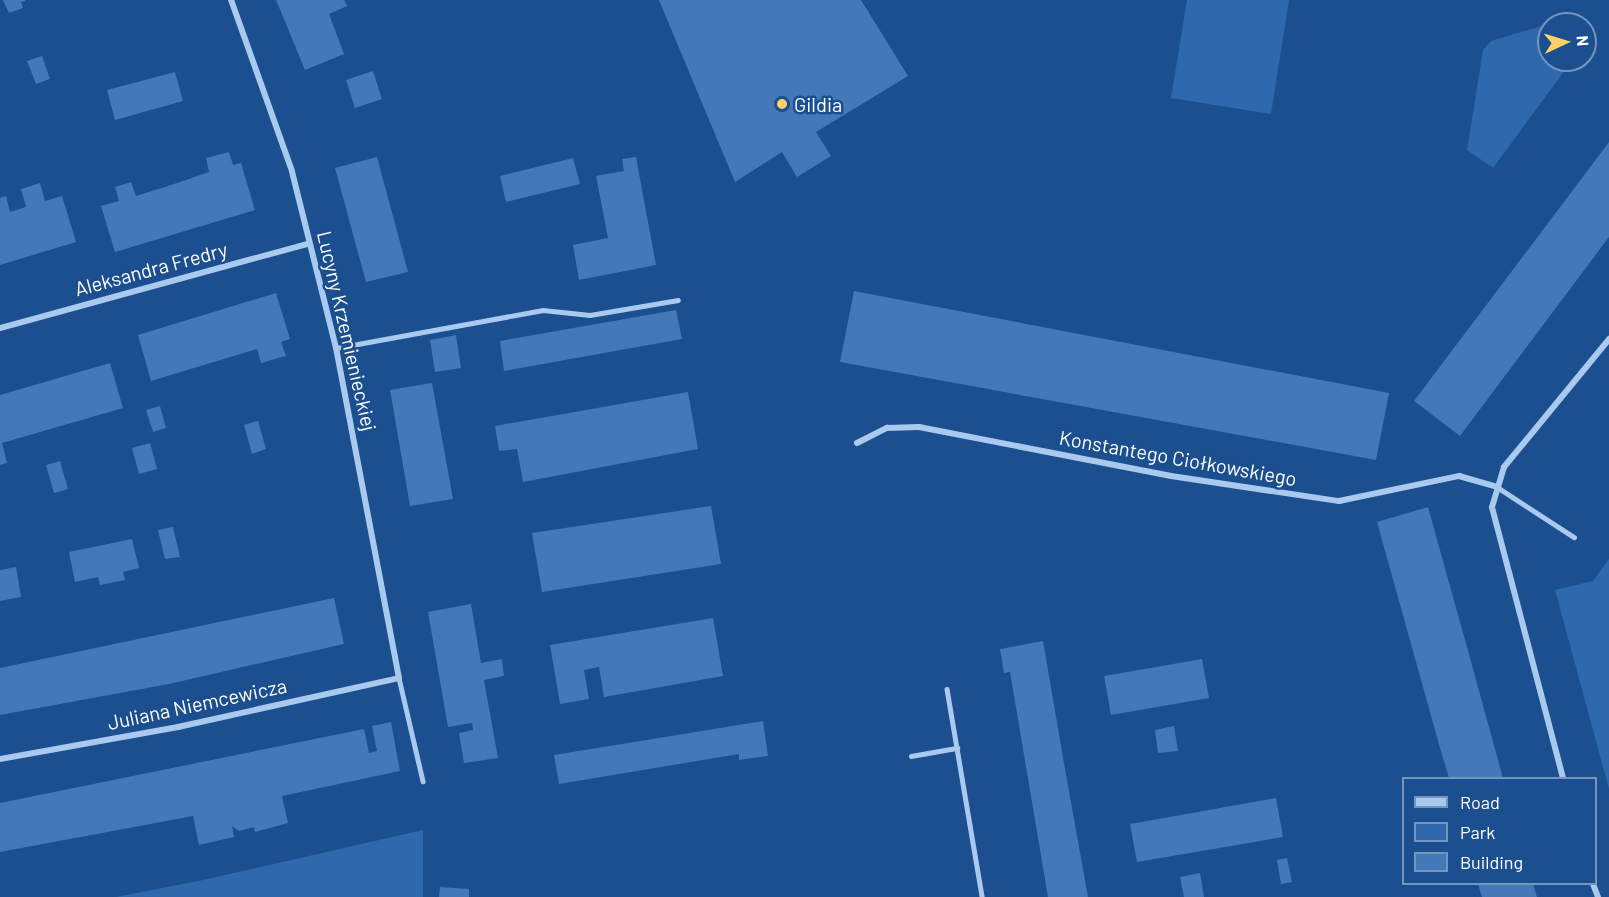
<!DOCTYPE html>
<meta charset="utf-8">
<style>
body{margin:0}
#map{position:relative;width:1609px;height:897px;overflow:hidden;background:#1b4f8f;font-family:Barlow,sans-serif}
div>[style]{position:absolute}
.green>*{inset:0;background:#2e69ad}
.building>*{inset:0;background:#4478b7}
.lane>*{height:4.5px;margin:-2.25px;padding:0 2.25px;transform-origin:2.25px;border-radius:2.25px;background:#a9c9ee}
.street>*{height:6px;margin:-3px;padding:0 3px;transform-origin:3px;border-radius:3px;background:#a9c9ee}
.dots>*{width:16px;height:16px;translate:-50% -50%;box-sizing:border-box;border:3px solid #1b4f8f;border-radius:50%}
span{translate:-50% -50%;white-space:nowrap;text-align:center;line-height:1.15;-webkit-text-stroke:5px #1b4f8f;paint-order:stroke}
.poi-label{font-size:20px;color:#fff}
.left{translate:0 -50%;text-align:left}
.street-label{font-size:20px;color:#fff}
.legend{position:absolute;left:1402px;top:777px;width:195px;height:108px;box-sizing:border-box;background:#1b4f8f;border:2px solid #7695bc;margin:0;padding:8px 10px;list-style:none;font-size:18px;color:#fff}
.legend li{display:flex;align-items:center;gap:12px;height:30px}
.legend b{width:30px;border:2px solid #7695bc}
.north{position:absolute;left:1537px;top:12px;width:60px;height:60px;box-sizing:border-box;background:#1b4f8f;border:2px solid #7695bc;border-radius:50%;rotate:86deg;font-size:16px;font-weight:700;line-height:24px;text-align:center;color:#fff}
.north::after{content:'';display:block;margin:auto;width:21px;height:27px;background:#ffd166;clip-path:polygon(50% 0,100% 100%,50% 72%,0 100%)}
</style>
<div id="map">
<div class="green">
<i style="clip-path:polygon(1187px 0,1289px 0,1271px 114px,1171px 98px)"></i>
<i style="clip-path:polygon(1548px 24px,1549px 60px,1571px 62px,1493px 168px,1467px 150px,1483px 50px,1491px 41px)"></i>
<i style="clip-path:polygon(1609px 559px,1609px 789px,1555px 590px,1593px 581px)"></i>
<i style="clip-path:polygon(423px 830px,423px 897px,116px 897px,203px 880px)"></i>
</div>
<div class="building">
<i style="clip-path:polygon(3px 0,25px 0,25px 1px,21px 2px,23px 8px,9px 13px)"></i>
<i style="clip-path:polygon(276px 0,344px 0,347px 6px,329px 14px,344px 54px,305px 70px)"></i>
<i style="clip-path:polygon(659px 0,861px 0,908px 76px,816px 132px,831px 156px,797px 177px,782px 152px,735px 182px)"></i>
<i style="clip-path:polygon(42px 56px,50px 79px,36px 84px,27px 61px)"></i>
<i style="clip-path:polygon(373px 71px,382px 99px,355px 108px,346px 80px)"></i>
<i style="clip-path:polygon(175px 72px,183px 101px,115px 120px,107px 90px)"></i>
<i style="clip-path:polygon(1609px 142px,1609px 237px,1460px 436px,1414px 401px)"></i>
<i style="clip-path:polygon(229px 152px,233px 165px,241px 163px,255px 210px,115px 252px,101px 206px,119px 201px,115px 187px,131px 182px,136px 196px,171px 185px,209px 172px,206px 158px)"></i>
<i style="clip-path:polygon(377px 157px,408px 272px,366px 282px,335px 168px)"></i>
<i style="clip-path:polygon(636px 157px,656px 265px,579px 280px,573px 245px,608px 238px,596px 176px,624px 171px,622px 159px)"></i>
<i style="clip-path:polygon(573px 158px,580px 184px,506px 202px,500px 176px)"></i>
<i style="clip-path:polygon(40px 183px,45px 201px,62px 196px,76px 242px,0 265px,0 198px,6px 196px,10px 212px,26px 207px,21px 189px)"></i>
<i style="clip-path:polygon(854px 291px,1389px 393px,1376px 460px,840px 362px)"></i>
<i style="clip-path:polygon(276px 293px,290px 339px,281px 342px,286px 356px,261px 363px,257px 349px,151px 381px,138px 335px)"></i>
<i style="clip-path:polygon(676px 310px,682px 339px,504px 371px,500px 341px)"></i>
<i style="clip-path:polygon(456px 335px,461px 368px,435px 372px,430px 340px)"></i>
<i style="clip-path:polygon(110px 363px,123px 408px,2px 443px,7px 463px,0 465px,0 395px)"></i>
<i style="clip-path:polygon(432px 383px,453px 499px,410px 506px,390px 390px)"></i>
<i style="clip-path:polygon(688px 392px,698px 449px,523px 482px,517px 449px,499px 451px,495px 426px)"></i>
<i style="clip-path:polygon(160px 406px,166px 428px,153px 432px,146px 410px)"></i>
<i style="clip-path:polygon(258px 421px,266px 449px,252px 454px,244px 425px)"></i>
<i style="clip-path:polygon(150px 443px,157px 469px,139px 474px,132px 448px)"></i>
<i style="clip-path:polygon(60px 461px,68px 489px,54px 493px,46px 465px)"></i>
<i style="clip-path:polygon(711px 506px,721px 564px,542px 592px,532px 533px)"></i>
<i style="clip-path:polygon(1428px 507px,1470px 658px,1503px 778px,1449px 778px,1440px 748px,1377px 522px)"></i>
<i style="clip-path:polygon(173px 527px,180px 557px,165px 559px,158px 530px)"></i>
<i style="clip-path:polygon(132px 539px,139px 568px,123px 572px,125px 580px,100px 585px,98px 577px,75px 582px,69px 552px)"></i>
<i style="clip-path:polygon(16px 567px,21px 597px,0 601px,0 570px)"></i>
<i style="clip-path:polygon(334px 598px,344px 644px,169px 684px,0 715px,0 668px)"></i>
<i style="clip-path:polygon(471px 604px,481px 663px,502px 659px,504px 676px,484px 680px,498px 758px,464px 763px,459px 733px,473px 730px,472px 723px,448px 727px,428px 612px)"></i>
<i style="clip-path:polygon(713px 618px,723px 676px,604px 697px,599px 667px,584px 670px,589px 699px,560px 704px,550px 645px)"></i>
<i style="clip-path:polygon(1043px 641px,1065px 769px,1088px 897px,1048px 897px,1010px 672px,1004px 673px,1000px 649px)"></i>
<i style="clip-path:polygon(1202px 659px,1209px 698px,1111px 715px,1104px 676px)"></i>
<i style="clip-path:polygon(763px 721px,768px 756px,739px 760px,739px 754px,559px 784px,554px 755px)"></i>
<i style="clip-path:polygon(391px 722px,400px 771px,282px 796px,288px 823px,255px 832px,254px 827px,239px 831px,232px 826px,234px 837px,199px 845px,193px 816px,0 852px,0 803px,364px 729px,369px 753px,377px 751px,372px 726px)"></i>
<i style="clip-path:polygon(1174px 726px,1178px 751px,1158px 753px,1155px 730px)"></i>
<i style="clip-path:polygon(1276px 798px,1283px 837px,1137px 862px,1130px 824px)"></i>
<i style="clip-path:polygon(1287px 858px,1292px 882px,1281px 884px,1277px 860px)"></i>
<i style="clip-path:polygon(1200px 873px,1204px 897px,1184px 897px,1180px 877px)"></i>
<i style="clip-path:polygon(1478px 884px,1533px 884px,1537px 897px,1482px 897px)"></i>
<i style="clip-path:polygon(440px 887px,469px 889px,469px 897px,439px 897px)"></i>
</div>
<div class="lane">
<i style="left:336px;top:348px;width:210px;rotate:-10.4deg"></i>
<i style="left:543px;top:310px;width:47px;rotate:6.1deg"></i>
<i style="left:590px;top:315px;width:89px;rotate:-9.7deg"></i>
<i style="left:1497px;top:487px;width:92px;rotate:33deg"></i>
<i style="left:399px;top:678px;width:106px;rotate:76.9deg"></i>
<i style="left:947px;top:689px;width:211px;rotate:80.4deg"></i>
<i style="left:911px;top:756px;width:47px;rotate:-9.9deg"></i>
</div>
<div class="street">
<i style="left:0;top:328px;width:321px;rotate:-15.3deg"></i>
<i style="left:857px;top:443px;width:34px;rotate:-27deg"></i>
<i style="left:887px;top:428px;width:32px;rotate:-2deg"></i>
<i style="left:919px;top:427px;width:257px;rotate:11deg"></i>
<i style="left:1171px;top:476px;width:170px;rotate:8.5deg"></i>
<i style="left:1339px;top:501px;width:123px;rotate:-11.8deg"></i>
<i style="left:1459px;top:476px;width:37px;rotate:16deg"></i>
<i style="left:0;top:759px;width:181px;rotate:-10.2deg"></i>
<i style="left:178px;top:727px;width:226px;rotate:-12.5deg"></i>
<i style="left:399px;top:678px;width:336px;rotate:-100.8deg"></i>
<i style="left:336px;top:348px;width:182px;rotate:-104deg"></i>
<i style="left:292px;top:171px;width:182px;rotate:-109.6deg"></i>
<i style="left:1563px;top:778px;width:280px;rotate:-104.7deg"></i>
<i style="left:1492px;top:507px;width:42px;rotate:-73.3deg"></i>
<i style="left:1504px;top:467px;width:166px;rotate:-50.6deg"></i>
<i style="left:1593px;top:884px;width:14px;rotate:69deg"></i>
</div>
<div class="dots">
<i style="left:782px;top:104px;background:#ffd166"></i>
</div>
<div class="poi-label">
<span class="left" style="left:794px;top:104px">Gildia</span>
</div>
<div class="street-label">
<span style="left:151px;top:269px;rotate:-15deg">Aleksandra Fredry</span>
<span style="left:347px;top:331px;rotate:77deg">Lucyny Krzemienieckiej</span>
<span style="left:1178px;top:458px;rotate:10deg">Konstantego Ciołkowskiego</span>
<span style="left:197px;top:704px;rotate:-12deg">Juliana Niemcewicza</span>
</div>
<ul class="legend">
<li><b style="height:8px;background:#a9c9ee"></b>Road</li>
<li><b style="height:16px;background:#2e69ad"></b>Park</li>
<li><b style="height:16px;background:#4478b7"></b>Building</li>
</ul>
<div class="north">N</div>
</div>
